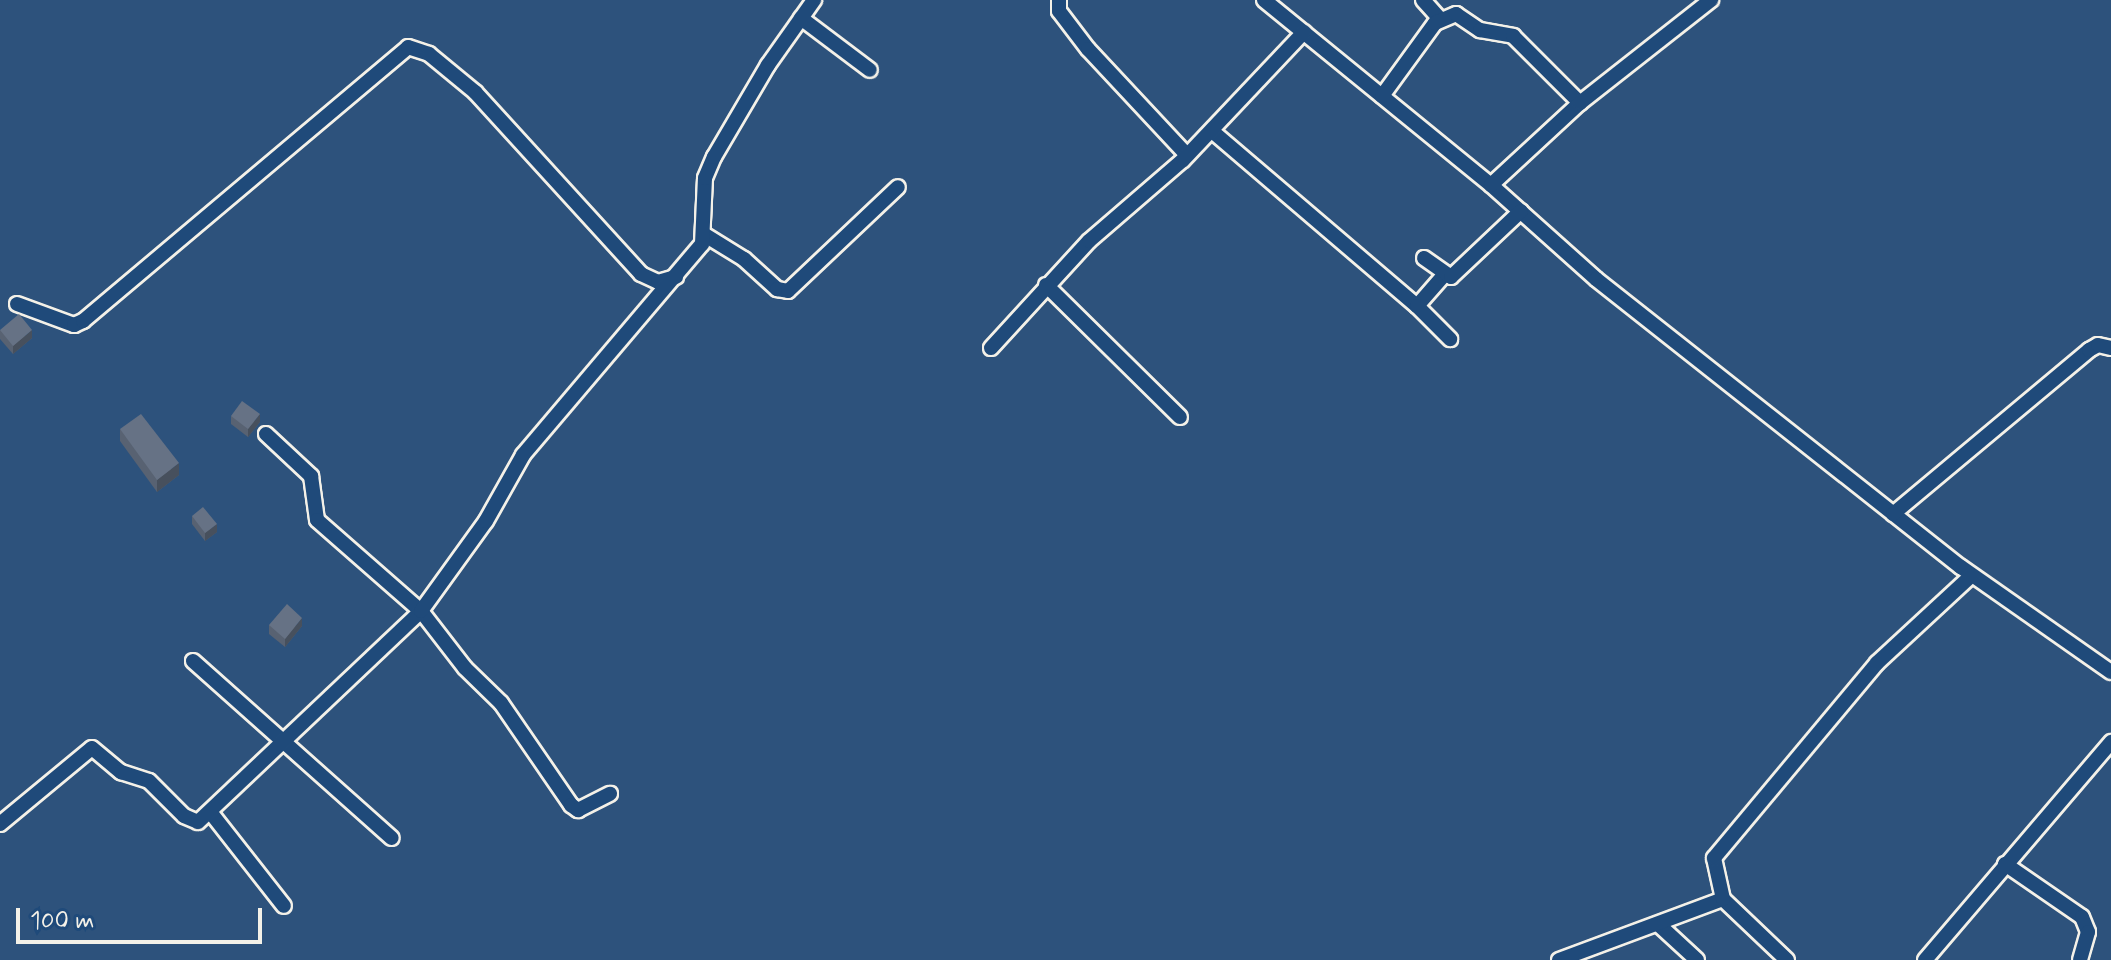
<!DOCTYPE html>
<style>
body{margin:0}
#map{position:relative;width:2111px;height:960px;overflow:hidden;background:#2d527c;font-family:Mynerve,sans-serif}
div>[style]{position:absolute}
.roads{filter:drop-shadow(2px 0 #f4f1e8) drop-shadow(-2px 0 #f4f1e8) drop-shadow(0 2px #f4f1e8) drop-shadow(0 -2px #f4f1e8)}
.minor>*{height:14px;margin:-7px;padding:0 7px;transform-origin:7px;border-radius:7px;background:#1f4a7a}
.wall>*{inset:0;background:#586272}
.shaded-wall>*{inset:0;background:#47505d}
.building>*{inset:0;background:#667285}
span{translate:-50% -50%;white-space:nowrap;text-align:center;line-height:1.15;-webkit-text-stroke:6px #1f4a7a;paint-order:stroke}
.scale{position:absolute;left:16px;top:908px;width:246px;height:36px;box-sizing:border-box;border:4px solid #f4f1e8;border-top:0;padding-left:10px;font-size:24px;line-height:28px;white-space:nowrap;color:#f4f1e8;-webkit-text-stroke:6px #1f4a7a;paint-order:stroke}
</style>
<div id="map">
<div class="roads">
<div class="minor">
<i style="left:1059px;top:0;width:11px;rotate:90deg"></i>
<i style="left:1059px;top:11px;width:48px;rotate:52.7deg"></i>
<i style="left:1088px;top:49px;width:145px;rotate:47deg"></i>
<i style="left:1264px;top:0;width:293px;rotate:39.2deg"></i>
<i style="left:1491px;top:185px;width:141px;rotate:41.8deg"></i>
<i style="left:1596px;top:279px;width:465px;rotate:38.3deg"></i>
<i style="left:1961px;top:567px;width:183px;rotate:35deg"></i>
<i style="left:1423px;top:0;width:25px;rotate:48deg"></i>
<i style="left:801px;top:18px;width:86px;rotate:37deg"></i>
<i style="left:1382px;top:96px;width:90px;rotate:-54deg"></i>
<i style="left:1435px;top:23px;width:23px;rotate:-23deg"></i>
<i style="left:1456px;top:14px;width:29px;rotate:34deg"></i>
<i style="left:1480px;top:30px;width:34px;rotate:10deg"></i>
<i style="left:1513px;top:36px;width:95px;rotate:45deg"></i>
<i style="left:1212px;top:131px;width:270px;rotate:40.5deg"></i>
<i style="left:1417px;top:306px;width:43px;rotate:-48.8deg"></i>
<i style="left:1491px;top:185px;width:121px;rotate:-42.7deg"></i>
<i style="left:1580px;top:103px;width:167px;rotate:-38.2deg"></i>
<i style="left:705px;top:235px;width:46px;rotate:31.6deg"></i>
<i style="left:744px;top:259px;width:45px;rotate:42.3deg"></i>
<i style="left:777px;top:289px;width:11px;rotate:10deg"></i>
<i style="left:788px;top:291px;width:151px;rotate:-43.4deg"></i>
<i style="left:1424px;top:258px;width:33px;rotate:35deg"></i>
<i style="left:1451px;top:277px;width:96px;rotate:-43.3deg"></i>
<i style="left:1046px;top:285px;width:188px;rotate:44.6deg"></i>
<i style="left:17px;top:304px;width:61px;rotate:20.2deg"></i>
<i style="left:74px;top:325px;width:10px;rotate:-24deg"></i>
<i style="left:83px;top:321px;width:425px;rotate:-40.1deg"></i>
<i style="left:408px;top:47px;width:22px;rotate:18deg"></i>
<i style="left:429px;top:54px;width:60px;rotate:39.6deg"></i>
<i style="left:475px;top:92px;width:246px;rotate:47.6deg"></i>
<i style="left:641px;top:274px;width:19px;rotate:25deg"></i>
<i style="left:658px;top:282px;width:19px;rotate:-16deg"></i>
<i style="left:1417px;top:306px;width:47px;rotate:45deg"></i>
<i style="left:991px;top:348px;width:145px;rotate:-47.5deg"></i>
<i style="left:1089px;top:241px;width:124px;rotate:-40.8deg"></i>
<i style="left:1183px;top:160px;width:176px;rotate:-46.6deg"></i>
<i style="left:266px;top:434px;width:62px;rotate:43deg"></i>
<i style="left:311px;top:476px;width:44px;rotate:82.2deg"></i>
<i style="left:317px;top:520px;width:138px;rotate:41.2deg"></i>
<i style="left:421px;top:611px;width:72px;rotate:52.3deg"></i>
<i style="left:465px;top:668px;width:50px;rotate:44.2deg"></i>
<i style="left:501px;top:703px;width:124px;rotate:55.5deg"></i>
<i style="left:571px;top:805px;width:9px;rotate:36deg"></i>
<i style="left:578px;top:810px;width:36px;rotate:-27deg"></i>
<i style="left:1893px;top:514px;width:256px;rotate:-39.9deg"></i>
<i style="left:2089px;top:350px;width:10px;rotate:-29deg"></i>
<i style="left:2098px;top:345px;width:13px;rotate:13deg"></i>
<i style="left:193px;top:661px;width:266px;rotate:41.7deg"></i>
<i style="left:211px;top:813px;width:118px;rotate:51.9deg"></i>
<i style="left:0;top:824px;width:119px;rotate:-39.6deg"></i>
<i style="left:92px;top:748px;width:38px;rotate:40deg"></i>
<i style="left:121px;top:772px;width:29px;rotate:18deg"></i>
<i style="left:149px;top:781px;width:49px;rotate:45deg"></i>
<i style="left:184px;top:816px;width:15px;rotate:23deg"></i>
<i style="left:198px;top:822px;width:307px;rotate:-43.4deg"></i>
<i style="left:421px;top:611px;width:111px;rotate:-54.2deg"></i>
<i style="left:486px;top:521px;width:76px;rotate:-60.7deg"></i>
<i style="left:523px;top:455px;width:277px;rotate:-49.7deg"></i>
<i style="left:702px;top:244px;width:66px;rotate:-87.4deg"></i>
<i style="left:705px;top:178px;width:23px;rotate:-67deg"></i>
<i style="left:714px;top:157px;width:107px;rotate:-59.6deg"></i>
<i style="left:768px;top:65px;width:80px;rotate:-54.7deg"></i>
<i style="left:2005px;top:864px;width:93px;rotate:34.5deg"></i>
<i style="left:2082px;top:917px;width:16px;rotate:68deg"></i>
<i style="left:2088px;top:932px;width:29px;rotate:106deg"></i>
<i style="left:1658px;top:924px;width:53px;rotate:42.7deg"></i>
<i style="left:1559px;top:960px;width:175px;rotate:-20.4deg"></i>
<i style="left:1787px;top:960px;width:88px;rotate:-136.4deg"></i>
<i style="left:1723px;top:899px;width:42px;rotate:-102.4deg"></i>
<i style="left:1714px;top:858px;width:254px;rotate:-50.1deg"></i>
<i style="left:1877px;top:663px;width:129px;rotate:-42.8deg"></i>
<i style="left:1925px;top:960px;width:287px;rotate:-49.5deg"></i>
</div>
</div>
<div class="wall">
<i style="clip-path:polygon(0 330px,32px 338px,13px 354px,0 339px)"></i>
<i style="clip-path:polygon(231px 416px,260px 422px,248px 437px,231px 424px)"></i>
<i style="clip-path:polygon(120px 429px,179px 475px,157px 492px,120px 441px)"></i>
<i style="clip-path:polygon(192px 516px,217px 532px,205px 541px,192px 524px)"></i>
<i style="clip-path:polygon(269px 625px,302px 626px,285px 647px,269px 634px)"></i>
</div>
<div class="shaded-wall">
<i style="clip-path:polygon(32px 330px,32px 338px,13px 354px,13px 346px)"></i>
<i style="clip-path:polygon(260px 414px,260px 422px,248px 437px,248px 429px)"></i>
<i style="clip-path:polygon(179px 463px,179px 475px,157px 492px,157px 480px)"></i>
<i style="clip-path:polygon(217px 524px,217px 532px,205px 541px,205px 533px)"></i>
<i style="clip-path:polygon(302px 618px,302px 626px,285px 647px,285px 639px)"></i>
</div>
<div class="building">
<i style="clip-path:polygon(19px 314px,32px 330px,13px 346px,0 330px)"></i>
<i style="clip-path:polygon(242px 401px,260px 414px,248px 429px,231px 416px)"></i>
<i style="clip-path:polygon(141px 414px,179px 463px,157px 480px,120px 429px)"></i>
<i style="clip-path:polygon(203px 507px,217px 524px,205px 533px,192px 516px)"></i>
<i style="clip-path:polygon(287px 604px,302px 618px,285px 639px,269px 625px)"></i>
</div>
<div class="scale">100 m</div>
</div>
